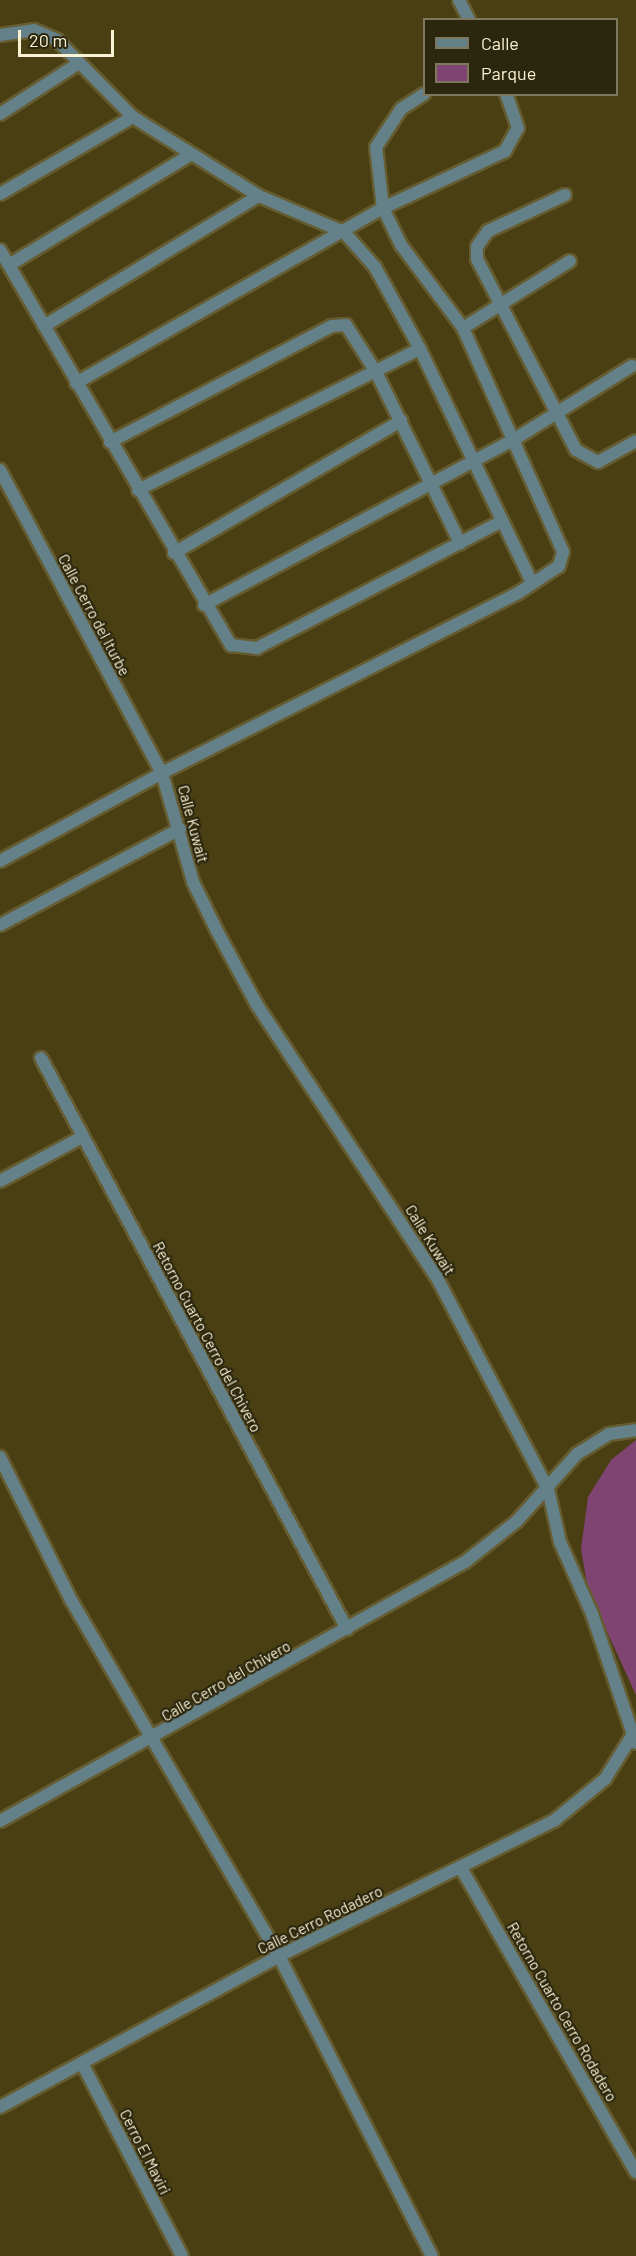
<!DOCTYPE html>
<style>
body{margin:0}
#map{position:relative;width:636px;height:2256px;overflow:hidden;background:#493f12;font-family:Barlow,sans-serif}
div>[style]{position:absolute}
.green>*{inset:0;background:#7f4471}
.roads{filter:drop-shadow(2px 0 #655c31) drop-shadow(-2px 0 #655c31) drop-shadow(0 2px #655c31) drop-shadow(0 -2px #655c31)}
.service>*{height:12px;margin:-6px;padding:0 6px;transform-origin:6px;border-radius:6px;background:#648189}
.minor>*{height:12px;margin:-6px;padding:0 6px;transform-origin:6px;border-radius:6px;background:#648189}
span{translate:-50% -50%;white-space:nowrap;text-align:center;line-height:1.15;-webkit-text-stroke:4.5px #2b260e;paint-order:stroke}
.street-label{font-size:15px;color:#f9f2d4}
.legend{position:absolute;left:423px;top:18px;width:195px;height:78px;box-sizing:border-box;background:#2b260e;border:2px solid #7d785d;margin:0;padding:8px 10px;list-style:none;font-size:18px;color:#f9f2d4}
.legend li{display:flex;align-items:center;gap:12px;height:30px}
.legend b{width:30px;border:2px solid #7d785d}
.scale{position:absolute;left:18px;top:30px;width:96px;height:27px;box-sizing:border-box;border:3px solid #f9f2d4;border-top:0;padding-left:8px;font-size:18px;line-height:21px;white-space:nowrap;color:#f9f2d4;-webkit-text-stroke:4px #2b260e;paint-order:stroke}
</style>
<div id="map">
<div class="green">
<i style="clip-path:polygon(636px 1440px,636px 1695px,588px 1590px,581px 1549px,588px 1497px,611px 1460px)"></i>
</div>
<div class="roads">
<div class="service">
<i style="left:459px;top:0;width:22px;rotate:63deg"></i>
<i style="left:0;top:35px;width:34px;rotate:-8deg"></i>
<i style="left:34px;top:30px;width:25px;rotate:23deg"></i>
<i style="left:57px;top:40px;width:108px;rotate:45.4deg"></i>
<i style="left:133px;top:117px;width:149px;rotate:32.1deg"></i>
<i style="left:259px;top:196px;width:92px;rotate:23deg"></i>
<i style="left:344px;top:232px;width:47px;rotate:48.5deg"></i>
<i style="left:375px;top:267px;width:94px;rotate:61.2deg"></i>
<i style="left:420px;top:349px;width:259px;rotate:64.4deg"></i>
<i style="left:424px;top:94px;width:27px;rotate:147deg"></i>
<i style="left:401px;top:109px;width:45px;rotate:123.3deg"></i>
<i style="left:376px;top:147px;width:61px;rotate:83.5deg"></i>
<i style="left:383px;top:208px;width:135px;rotate:-25deg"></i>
<i style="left:505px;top:151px;width:26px;rotate:-61deg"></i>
<i style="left:518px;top:128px;width:36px;rotate:-109deg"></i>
<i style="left:0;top:114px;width:94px;rotate:-32.8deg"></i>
<i style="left:0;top:194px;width:154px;rotate:-30.1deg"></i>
<i style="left:565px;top:195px;width:85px;rotate:154.9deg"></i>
<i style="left:488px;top:231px;width:19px;rotate:125deg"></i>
<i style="left:477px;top:247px;width:12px;rotate:90deg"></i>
<i style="left:477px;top:259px;width:215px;rotate:62.6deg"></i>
<i style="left:576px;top:450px;width:25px;rotate:29deg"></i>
<i style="left:598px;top:462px;width:43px;rotate:-28.9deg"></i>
<i style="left:0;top:250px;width:458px;rotate:59.7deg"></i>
<i style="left:231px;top:645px;width:26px;rotate:7deg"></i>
<i style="left:257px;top:648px;width:276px;rotate:-27.4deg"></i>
<i style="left:9px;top:265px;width:212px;rotate:-31.3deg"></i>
<i style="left:44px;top:326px;width:251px;rotate:-31.2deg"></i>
<i style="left:463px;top:328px;width:126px;rotate:-32.1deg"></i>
<i style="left:76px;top:383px;width:353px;rotate:-29.7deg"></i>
<i style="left:383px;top:208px;width:41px;rotate:64.1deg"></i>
<i style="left:401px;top:245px;width:104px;rotate:53.2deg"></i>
<i style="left:463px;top:328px;width:245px;rotate:65.9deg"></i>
<i style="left:563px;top:552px;width:15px;rotate:106deg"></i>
<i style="left:559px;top:566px;width:49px;rotate:146.6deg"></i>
<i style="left:518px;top:593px;width:399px;rotate:153.2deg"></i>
<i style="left:110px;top:442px;width:250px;rotate:-27.6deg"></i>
<i style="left:332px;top:326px;width:14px;rotate:-4deg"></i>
<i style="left:346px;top:325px;width:56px;rotate:57.4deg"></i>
<i style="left:376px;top:372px;width:191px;rotate:63.8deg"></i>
<i style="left:138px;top:490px;width:315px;rotate:-26.6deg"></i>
<i style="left:174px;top:553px;width:263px;rotate:-30.2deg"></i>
<i style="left:204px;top:605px;width:353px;rotate:-28.1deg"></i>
<i style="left:515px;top:439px;width:138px;rotate:-32deg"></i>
</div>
<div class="minor">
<i style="left:0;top:470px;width:344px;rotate:61.9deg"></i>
<i style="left:162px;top:773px;width:113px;rotate:74.1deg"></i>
<i style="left:193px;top:882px;width:55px;rotate:63.9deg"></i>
<i style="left:217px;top:931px;width:84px;rotate:61.6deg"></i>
<i style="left:257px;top:1005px;width:325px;rotate:56.6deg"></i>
<i style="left:436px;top:1276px;width:241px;rotate:62.3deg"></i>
<i style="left:548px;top:1489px;width:54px;rotate:77.2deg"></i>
<i style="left:560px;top:1542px;width:79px;rotate:66deg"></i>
<i style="left:592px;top:1614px;width:136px;rotate:71.2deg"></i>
<i style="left:0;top:861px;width:184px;rotate:-28.5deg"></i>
<i style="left:0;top:925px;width:204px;rotate:-28.1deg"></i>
<i style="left:41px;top:1058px;width:648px;rotate:61.81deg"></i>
<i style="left:0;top:1181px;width:93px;rotate:-28.2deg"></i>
<i style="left:0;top:1457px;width:160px;rotate:63.6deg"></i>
<i style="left:71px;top:1600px;width:412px;rotate:59.7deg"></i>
<i style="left:279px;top:1956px;width:337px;rotate:63deg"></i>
<i style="left:0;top:1821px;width:532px;rotate:-29.12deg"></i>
<i style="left:465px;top:1562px;width:66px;rotate:-38.3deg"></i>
<i style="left:517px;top:1521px;width:90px;rotate:-48.2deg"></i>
<i style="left:577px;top:1454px;width:38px;rotate:-32deg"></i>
<i style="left:609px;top:1434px;width:27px;rotate:-8deg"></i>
<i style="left:461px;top:1868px;width:351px;rotate:60.1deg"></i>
<i style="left:82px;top:2063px;width:217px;rotate:62.6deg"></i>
<i style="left:0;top:2107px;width:317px;rotate:-28.4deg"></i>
<i style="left:279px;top:1956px;width:308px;rotate:-26.2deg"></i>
<i style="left:555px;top:1820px;width:65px;rotate:-39.4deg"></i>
<i style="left:605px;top:1779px;width:51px;rotate:-57.9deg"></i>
</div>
</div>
<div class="street-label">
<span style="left:94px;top:615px;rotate:62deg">Calle Cerro del Iturbe</span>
<span style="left:193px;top:824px;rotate:75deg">Calle Kuwait</span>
<span style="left:430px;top:1240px;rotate:58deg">Calle Kuwait</span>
<span style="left:207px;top:1337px;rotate:62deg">Retorno Cuarto Cerro del Chivero</span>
<span style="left:226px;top:1681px;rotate:-30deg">Calle Cerro del Chivero</span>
<span style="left:320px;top:1920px;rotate:-26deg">Calle Cerro Rodadero</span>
<span style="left:562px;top:2012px;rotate:60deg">Retorno Cuarto Cerro Rodadero</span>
<span style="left:145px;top:2152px;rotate:63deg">Cerro El Maviri</span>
</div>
<ul class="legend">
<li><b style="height:8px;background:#648189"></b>Calle</li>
<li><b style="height:16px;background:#7f4471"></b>Parque</li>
</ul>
<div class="scale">20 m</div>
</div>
